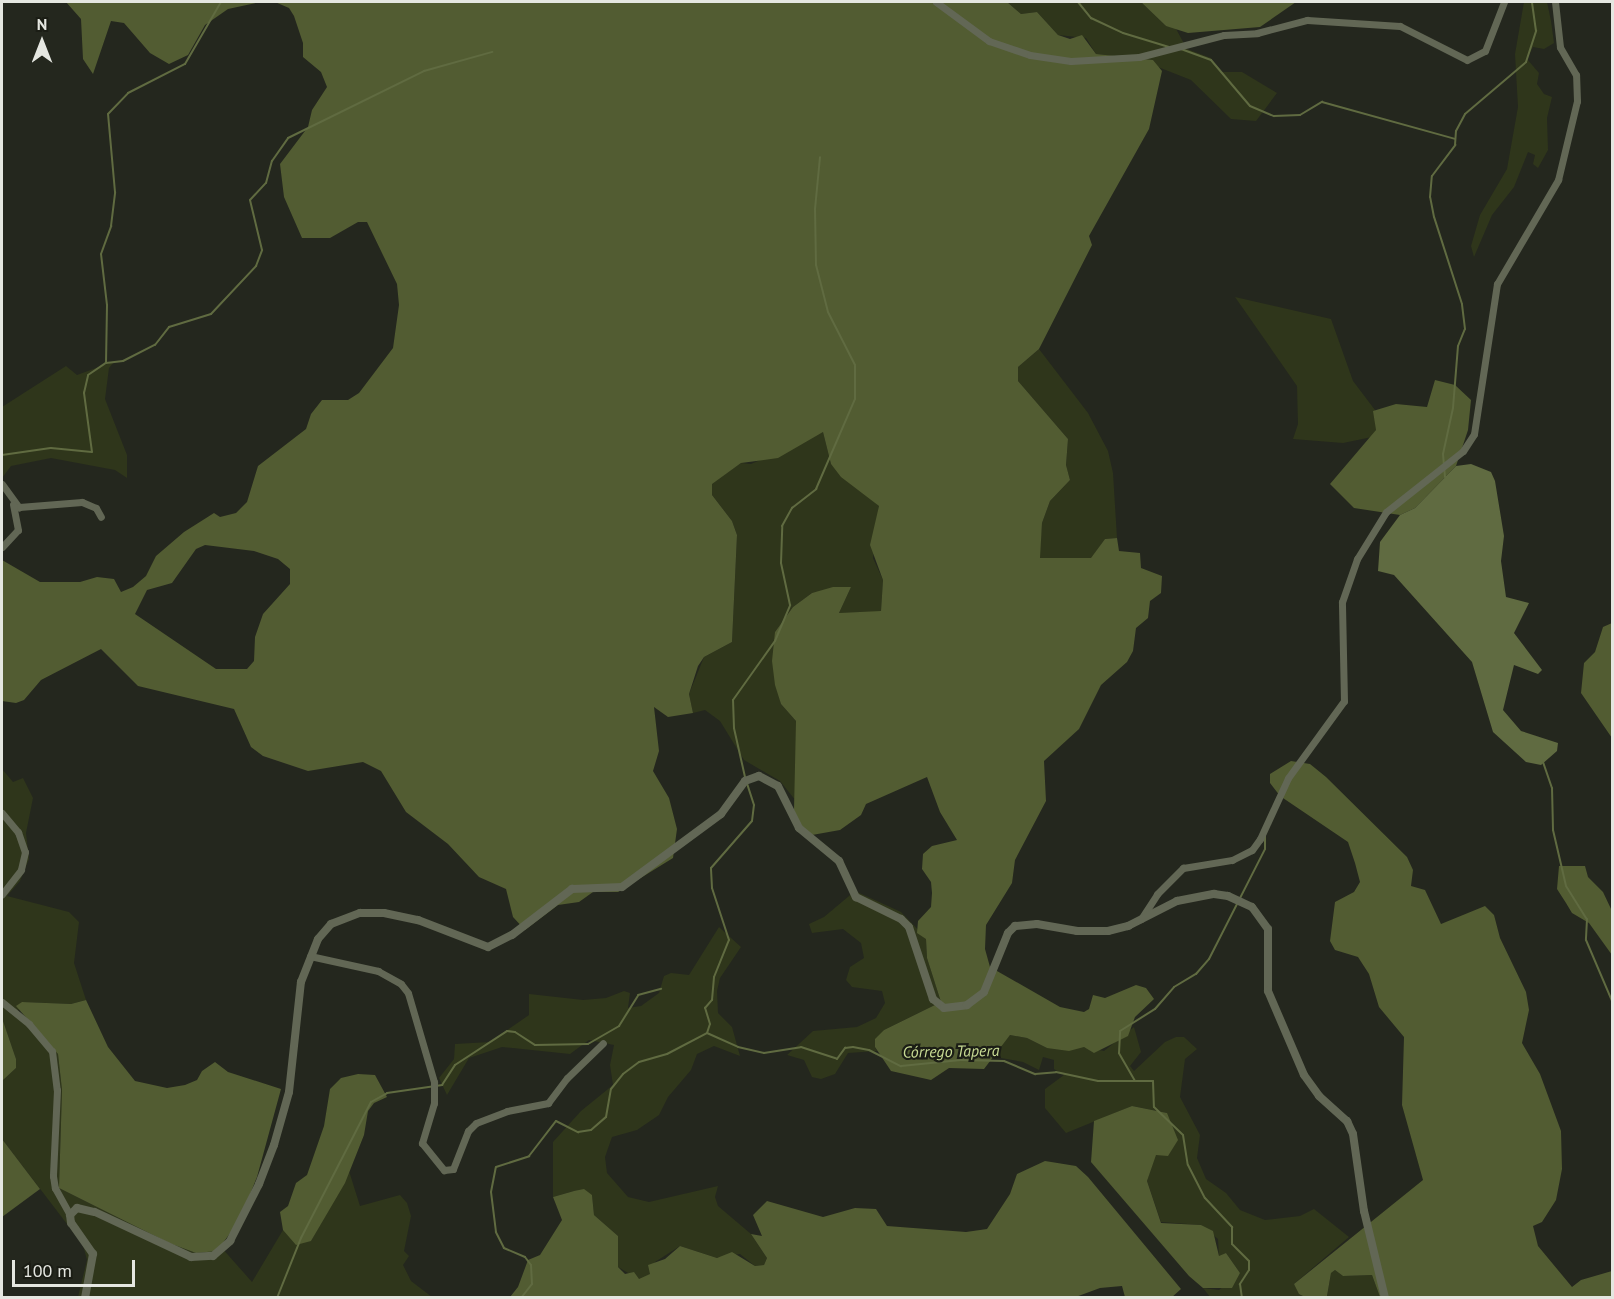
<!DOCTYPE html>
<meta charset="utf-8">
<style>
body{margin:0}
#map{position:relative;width:1614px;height:1299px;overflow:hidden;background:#24271e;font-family:"PT Sans",sans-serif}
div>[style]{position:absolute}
.green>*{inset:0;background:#2f361b}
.forest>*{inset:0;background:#525c32}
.water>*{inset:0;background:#606b41}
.stream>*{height:2px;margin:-1px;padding:0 1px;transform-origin:1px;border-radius:1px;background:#606b41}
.minor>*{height:7px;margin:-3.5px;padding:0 3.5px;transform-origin:3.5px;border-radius:3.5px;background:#626755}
.tertiary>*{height:8px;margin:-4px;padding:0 4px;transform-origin:4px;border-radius:4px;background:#626755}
span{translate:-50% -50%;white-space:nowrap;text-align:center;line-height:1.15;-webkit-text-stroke:4.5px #1b1d15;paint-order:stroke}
.water-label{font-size:16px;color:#c8db94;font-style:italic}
.frame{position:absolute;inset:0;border:3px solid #e5e7e1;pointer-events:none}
.north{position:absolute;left:12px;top:12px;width:60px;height:60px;-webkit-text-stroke:4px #1b1d15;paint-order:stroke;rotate:0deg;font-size:16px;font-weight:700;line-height:24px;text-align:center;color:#e5e7e1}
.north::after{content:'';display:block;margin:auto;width:21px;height:27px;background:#e5e7e1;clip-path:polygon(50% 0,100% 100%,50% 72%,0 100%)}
.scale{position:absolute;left:12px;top:1260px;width:123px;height:27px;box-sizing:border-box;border:3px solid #e5e7e1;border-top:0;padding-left:8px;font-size:18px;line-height:21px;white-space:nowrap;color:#e5e7e1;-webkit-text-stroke:4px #1b1d15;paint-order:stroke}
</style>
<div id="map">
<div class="green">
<i style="clip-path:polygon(1007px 2px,1141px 2px,1166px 26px,1175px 27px,1187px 49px,1211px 58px,1220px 72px,1242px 72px,1277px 93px,1256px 121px,1231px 119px,1191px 80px,1158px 67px,1153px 60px,1096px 54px,1086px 38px,1058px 35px,1037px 12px,1021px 14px)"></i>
<i style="clip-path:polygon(1524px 2px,1547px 2px,1551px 21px,1554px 43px,1544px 49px,1533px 47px,1527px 59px,1539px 73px,1537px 84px,1544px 94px,1552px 97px,1547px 118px,1548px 150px,1538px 168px,1533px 164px,1535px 155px,1528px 152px,1514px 187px,1492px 215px,1474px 257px,1471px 246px,1480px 215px,1507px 169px,1518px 107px,1515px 54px)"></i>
<i style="clip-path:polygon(1235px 297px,1331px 319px,1353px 381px,1375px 410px,1376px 430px,1372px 437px,1343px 443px,1293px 439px,1298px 424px,1297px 386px)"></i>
<i style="clip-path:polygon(1039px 349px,1088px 413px,1108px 451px,1113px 473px,1117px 538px,1105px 539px,1092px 558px,1039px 558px,1042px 523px,1050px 501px,1070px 480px,1066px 465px,1068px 439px,1018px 381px,1018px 367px)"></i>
<i style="clip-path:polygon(115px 361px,109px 368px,105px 399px,127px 455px,127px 478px,115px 470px,51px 458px,11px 466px,2px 478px,2px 407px,66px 366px,77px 375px)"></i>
<i style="clip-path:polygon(823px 432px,831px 464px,879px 506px,873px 558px,883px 580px,881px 612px,839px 613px,851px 587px,812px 593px,793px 607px,775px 632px,779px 695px,781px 704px,796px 721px,796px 801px,780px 781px,744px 760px,720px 721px,705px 710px,693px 713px,689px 694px,704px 657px,732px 642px,737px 535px,732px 521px,712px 495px,712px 483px,741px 463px,751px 464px)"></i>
<i style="clip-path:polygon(2px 769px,13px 782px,23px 778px,33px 798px,26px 833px,29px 859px,20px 881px,7px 896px,69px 912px,79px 922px,74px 963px,86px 1000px,71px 1004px,22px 1002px,18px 1011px,45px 1034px,58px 1054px,62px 1090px,59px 1188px,169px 1243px,196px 1253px,221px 1247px,252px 1282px,283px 1230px,311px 1241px,349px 1171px,360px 1206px,400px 1195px,407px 1203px,411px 1216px,404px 1251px,409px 1256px,403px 1265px,411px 1281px,432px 1297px,78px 1297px,87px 1260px,83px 1245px,2px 1139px,2px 1081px,16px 1068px,16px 1059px,2px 1018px)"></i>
<i style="clip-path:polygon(855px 891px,901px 912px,926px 938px,927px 958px,941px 1002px,884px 1030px,875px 1047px,877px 1051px,848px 1053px,835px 1074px,821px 1079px,812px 1077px,804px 1060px,787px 1055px,813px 1031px,857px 1027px,876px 1018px,885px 1003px,882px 991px,852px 987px,846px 980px,850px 967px,864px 958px,861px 943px,843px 929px,812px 933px,809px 924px,824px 917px)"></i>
<i style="clip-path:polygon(719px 927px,741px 947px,720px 978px,717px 991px,718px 1013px,732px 1027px,740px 1056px,714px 1046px,697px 1054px,691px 1070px,668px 1097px,659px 1115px,637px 1130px,612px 1137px,605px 1157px,607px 1173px,628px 1197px,649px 1202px,718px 1186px,715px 1197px,718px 1206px,751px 1234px,767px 1258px,764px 1265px,755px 1266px,740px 1254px,717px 1258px,680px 1246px,655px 1262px,651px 1274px,640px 1280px,618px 1267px,618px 1236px,594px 1215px,592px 1195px,574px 1191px,553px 1197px,553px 1142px,581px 1111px,613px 1085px,610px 1065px,614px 1045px,589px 1040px,570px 1054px,502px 1047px,469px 1058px,447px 1095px,439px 1078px,454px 1059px,455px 1044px,490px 1042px,529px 1015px,529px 994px,583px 1000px,606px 998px,624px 991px,630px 993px,628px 1008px,641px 1006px,659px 993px,664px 976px,671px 973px,689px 975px)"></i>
<i style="clip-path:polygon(1134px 1027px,1141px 1052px,1130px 1066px,1134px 1071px,1165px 1042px,1176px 1037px,1184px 1037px,1197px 1049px,1185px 1059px,1180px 1097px,1200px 1135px,1197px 1158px,1206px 1179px,1226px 1193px,1240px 1210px,1265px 1220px,1300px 1216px,1314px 1209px,1349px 1237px,1294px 1284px,1305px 1297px,1210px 1297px,1203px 1288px,1219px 1290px,1240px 1273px,1226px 1253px,1219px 1257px,1218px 1239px,1201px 1225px,1161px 1222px,1147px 1181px,1167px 1113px,1132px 1106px,1066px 1133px,1045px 1108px,1045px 1089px,1064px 1075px,1054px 1069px,1054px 1060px,1043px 1057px,1039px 1070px,1023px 1062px,990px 1056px,1010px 1035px,1027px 1038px,1047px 1048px,1084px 1047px,1104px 1051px)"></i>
<i style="clip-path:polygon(1335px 1270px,1343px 1276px,1372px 1275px,1380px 1297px,1323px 1298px,1327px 1296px,1331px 1273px)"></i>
</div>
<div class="forest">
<i style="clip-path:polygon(66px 2px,260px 2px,228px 9px,205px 25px,188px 55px,169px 64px,150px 53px,124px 23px,111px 21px,93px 74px,83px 59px,81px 19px)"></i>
<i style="clip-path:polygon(evenodd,275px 2px,1007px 2px,1021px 14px,1037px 12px,1058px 35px,1070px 39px,1082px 35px,1096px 54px,1153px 60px,1162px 71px,1149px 129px,1089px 236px,1092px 245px,1039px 349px,1018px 367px,1018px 381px,1068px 439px,1066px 465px,1070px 480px,1050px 501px,1042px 523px,1040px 558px,1091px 558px,1105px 539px,1117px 538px,1119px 551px,1140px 553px,1141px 568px,1162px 576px,1161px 593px,1150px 601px,1148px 618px,1136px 628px,1133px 651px,1127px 662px,1101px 685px,1079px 729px,1044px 761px,1046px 801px,1015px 860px,1012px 883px,986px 925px,985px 949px,990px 967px,1060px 1007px,1084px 1012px,1089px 1009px,1093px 995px,1105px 998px,1136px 985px,1146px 988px,1154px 999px,1135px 1017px,1128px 1036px,1094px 1053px,1084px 1047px,1069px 1051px,1047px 1048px,1027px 1038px,1010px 1035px,984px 1069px,949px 1068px,931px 1080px,891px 1071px,875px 1047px,875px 1039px,884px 1030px,941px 1002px,927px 958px,926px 939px,917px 933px,918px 921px,931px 907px,932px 893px,931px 882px,922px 869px,923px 854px,932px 846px,957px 840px,940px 812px,927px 777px,866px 804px,861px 815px,840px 830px,812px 835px,799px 824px,794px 810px,796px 721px,781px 704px,775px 685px,772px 661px,775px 632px,793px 607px,812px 593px,833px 587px,851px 587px,839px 613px,881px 611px,883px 580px,870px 545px,879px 506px,841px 477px,831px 464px,823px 432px,778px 458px,741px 463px,712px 484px,712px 495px,732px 521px,737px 535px,732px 642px,704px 657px,698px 666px,689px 694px,693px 713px,668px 717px,654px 707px,659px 751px,653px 771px,669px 798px,677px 829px,673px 858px,618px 892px,593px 892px,579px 902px,558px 905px,525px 930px,513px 917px,506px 889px,479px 877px,448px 844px,406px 812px,381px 771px,363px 762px,308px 771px,263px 756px,251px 747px,234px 709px,138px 686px,101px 649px,41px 680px,24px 700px,16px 703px,2px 701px,2px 560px,40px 582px,80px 582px,97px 577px,114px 579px,121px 592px,133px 587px,146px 576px,156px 556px,184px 532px,214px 513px,220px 517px,236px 513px,247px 502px,258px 466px,306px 429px,311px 414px,322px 400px,348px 400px,359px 393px,393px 348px,399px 305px,397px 284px,367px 222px,358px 222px,330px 238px,302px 238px,284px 197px,280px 164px,308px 127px,312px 110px,327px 87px,321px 72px,303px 57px,303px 43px,294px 16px,289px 8px,275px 2px,205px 545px,254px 551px,278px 559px,290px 569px,290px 584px,263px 614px,255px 637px,254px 661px,247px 669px,216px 669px,135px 614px,147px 590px,172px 583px,196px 549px,205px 545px)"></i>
<i style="clip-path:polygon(1141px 2px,1296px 2px,1260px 27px,1188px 33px,1166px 26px)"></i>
<i style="clip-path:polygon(1435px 380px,1455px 385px,1471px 400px,1468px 430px,1456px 466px,1415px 508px,1400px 515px,1354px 508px,1330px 484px,1376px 430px,1373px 411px,1396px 404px,1427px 407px)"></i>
<i style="clip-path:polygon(1612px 623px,1612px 622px,1612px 738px,1581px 693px,1584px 663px,1595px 652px,1603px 627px)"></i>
<i style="clip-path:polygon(1291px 761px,1310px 764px,1326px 777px,1407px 857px,1413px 870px,1411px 886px,1425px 890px,1441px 924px,1485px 906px,1494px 915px,1500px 938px,1526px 992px,1529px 1010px,1522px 1043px,1540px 1074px,1561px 1131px,1562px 1169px,1556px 1200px,1542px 1222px,1533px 1226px,1538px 1246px,1572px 1287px,1581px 1280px,1612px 1271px,1612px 1297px,1380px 1297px,1372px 1275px,1343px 1276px,1335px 1270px,1331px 1273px,1327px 1296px,1305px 1297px,1299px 1294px,1294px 1284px,1423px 1180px,1402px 1105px,1404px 1037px,1379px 1007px,1369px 974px,1358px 957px,1335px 950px,1330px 941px,1335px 902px,1354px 892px,1360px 882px,1355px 863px,1348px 842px,1280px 796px,1270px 783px,1270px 774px)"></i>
<i style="clip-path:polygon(1559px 866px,1585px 866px,1588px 877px,1603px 892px,1612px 911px,1612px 955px,1589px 923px,1572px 913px,1566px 903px,1557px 889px)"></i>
<i style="clip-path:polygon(86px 1000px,108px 1047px,135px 1081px,167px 1088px,185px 1085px,197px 1080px,202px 1071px,215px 1062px,228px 1072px,281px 1089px,257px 1177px,239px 1221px,217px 1251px,196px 1253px,169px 1243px,59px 1188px,62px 1090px,58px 1054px,16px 1006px,22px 1002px,71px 1004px)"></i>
<i style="clip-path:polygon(2px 1018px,16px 1059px,16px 1068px,2px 1081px)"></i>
<i style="clip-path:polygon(358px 1074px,375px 1075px,387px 1097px,374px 1103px,368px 1111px,364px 1135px,345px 1183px,311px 1241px,296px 1245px,283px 1230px,280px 1212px,288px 1206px,296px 1183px,307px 1175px,324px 1126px,330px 1089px,341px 1078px)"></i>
<i style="clip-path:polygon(1132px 1106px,1167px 1113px,1178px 1140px,1168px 1156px,1156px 1155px,1147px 1181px,1161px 1223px,1201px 1225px,1213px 1231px,1219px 1256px,1226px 1253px,1240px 1273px,1232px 1288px,1203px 1288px,1189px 1276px,1091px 1162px,1094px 1121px)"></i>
<i style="clip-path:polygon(2px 1139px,40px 1189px,2px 1217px)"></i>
<i style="clip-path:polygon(1045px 1161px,1076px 1166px,1088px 1177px,1181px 1289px,1171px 1298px,1125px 1297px,1122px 1286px,1100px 1288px,1073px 1298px,510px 1297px,518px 1287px,528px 1260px,540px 1255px,562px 1220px,553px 1197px,574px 1191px,584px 1189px,592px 1195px,594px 1215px,618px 1236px,618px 1267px,625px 1274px,634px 1272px,639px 1279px,650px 1274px,648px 1265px,665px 1259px,680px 1246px,717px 1258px,732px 1252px,755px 1266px,764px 1265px,767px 1258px,751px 1234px,762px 1236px,753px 1215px,767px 1201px,823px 1217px,855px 1208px,876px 1209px,887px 1226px,966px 1232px,987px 1229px,1010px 1194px,1017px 1174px)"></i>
</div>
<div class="water">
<i style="clip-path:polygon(1471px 464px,1491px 472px,1495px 481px,1504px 536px,1501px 561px,1506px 597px,1529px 603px,1514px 633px,1542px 670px,1538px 674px,1514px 665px,1503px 710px,1521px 731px,1558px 743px,1557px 751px,1541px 765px,1526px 762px,1493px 732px,1472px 662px,1394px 575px,1378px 571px,1380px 542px,1400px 515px,1415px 508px,1456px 466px)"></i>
</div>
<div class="stream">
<i style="left:1078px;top:2px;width:21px;rotate:51deg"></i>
<i style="left:1091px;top:18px;width:35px;rotate:25deg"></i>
<i style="left:1123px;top:33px;width:48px;rotate:16.9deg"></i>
<i style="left:1181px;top:49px;width:32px;rotate:20deg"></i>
<i style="left:1211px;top:60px;width:60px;rotate:49.7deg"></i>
<i style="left:1250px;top:106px;width:26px;rotate:23deg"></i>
<i style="left:1274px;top:116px;width:26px;rotate:-2deg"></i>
<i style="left:1300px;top:115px;width:26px;rotate:-31deg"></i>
<i style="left:1322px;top:102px;width:138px;rotate:15.5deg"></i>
<i style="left:106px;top:363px;width:58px;rotate:-89deg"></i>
<i style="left:107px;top:305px;width:51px;rotate:-96.7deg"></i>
<i style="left:101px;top:254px;width:30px;rotate:-70deg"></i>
<i style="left:111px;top:226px;width:34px;rotate:-83deg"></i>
<i style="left:115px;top:192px;width:78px;rotate:-95.1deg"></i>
<i style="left:108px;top:114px;width:29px;rotate:-46deg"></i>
<i style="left:128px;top:93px;width:64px;rotate:-27deg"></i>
<i style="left:185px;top:64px;width:72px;rotate:-59.9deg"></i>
<i style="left:2px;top:455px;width:49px;rotate:-8.1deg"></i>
<i style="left:51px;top:448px;width:41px;rotate:5.6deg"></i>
<i style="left:92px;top:452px;width:60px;rotate:-97.7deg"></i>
<i style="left:84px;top:393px;width:18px;rotate:-77deg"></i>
<i style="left:88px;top:375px;width:22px;rotate:-34deg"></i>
<i style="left:106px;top:363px;width:17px;rotate:-7deg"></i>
<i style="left:123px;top:361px;width:36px;rotate:-27deg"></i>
<i style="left:155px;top:345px;width:23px;rotate:-52deg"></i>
<i style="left:169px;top:327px;width:44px;rotate:-17.2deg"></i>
<i style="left:211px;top:314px;width:66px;rotate:-46.8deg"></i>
<i style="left:256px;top:266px;width:17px;rotate:-69deg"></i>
<i style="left:262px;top:250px;width:51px;rotate:-103.5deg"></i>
<i style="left:250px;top:200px;width:23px;rotate:-47deg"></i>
<i style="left:266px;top:183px;width:23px;rotate:-75deg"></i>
<i style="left:272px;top:161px;width:28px;rotate:-55deg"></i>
<i style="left:288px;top:138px;width:152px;rotate:-26.2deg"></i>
<i style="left:424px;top:71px;width:71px;rotate:-15.6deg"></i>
<i style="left:1445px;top:477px;width:23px;rotate:-95deg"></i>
<i style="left:1443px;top:454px;width:47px;rotate:-77.7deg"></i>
<i style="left:1453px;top:408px;width:62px;rotate:-85.4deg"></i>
<i style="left:1458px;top:346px;width:18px;rotate:-68deg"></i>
<i style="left:1465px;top:329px;width:25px;rotate:-97deg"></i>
<i style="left:1462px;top:304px;width:91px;rotate:-107.8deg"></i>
<i style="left:1434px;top:217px;width:20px;rotate:-101deg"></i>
<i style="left:1430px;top:197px;width:21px;rotate:-85deg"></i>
<i style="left:1432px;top:176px;width:39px;rotate:-53deg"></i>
<i style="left:1455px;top:145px;width:14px;rotate:-86deg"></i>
<i style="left:1456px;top:131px;width:19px;rotate:-62deg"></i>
<i style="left:1465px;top:114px;width:80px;rotate:-40.4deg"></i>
<i style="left:1526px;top:62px;width:33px;rotate:-72deg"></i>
<i style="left:1536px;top:31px;width:29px;rotate:-98deg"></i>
<i style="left:1543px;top:762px;width:28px;rotate:71deg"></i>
<i style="left:1552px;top:788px;width:42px;rotate:88.6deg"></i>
<i style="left:1553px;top:830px;width:57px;rotate:76.9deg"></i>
<i style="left:1566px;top:886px;width:39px;rotate:58deg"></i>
<i style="left:1587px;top:919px;width:21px;rotate:93deg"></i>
<i style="left:1586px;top:940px;width:66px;rotate:66.9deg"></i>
<i style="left:745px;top:777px;width:50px;rotate:-102.7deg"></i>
<i style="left:734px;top:728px;width:28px;rotate:-92deg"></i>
<i style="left:733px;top:700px;width:72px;rotate:-54.6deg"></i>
<i style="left:775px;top:641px;width:39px;rotate:-67deg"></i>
<i style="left:790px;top:605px;width:43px;rotate:-102.1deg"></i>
<i style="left:781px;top:563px;width:37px;rotate:-88deg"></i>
<i style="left:782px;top:526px;width:21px;rotate:-61deg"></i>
<i style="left:792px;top:508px;width:31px;rotate:-38deg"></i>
<i style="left:816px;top:489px;width:98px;rotate:-66.6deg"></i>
<i style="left:855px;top:399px;width:34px;rotate:-90deg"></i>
<i style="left:855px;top:365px;width:59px;rotate:-117deg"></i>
<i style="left:828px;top:312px;width:49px;rotate:-104.3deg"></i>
<i style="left:816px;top:265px;width:56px;rotate:-91deg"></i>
<i style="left:815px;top:209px;width:52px;rotate:-84.5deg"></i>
<i style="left:707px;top:1033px;width:9px;rotate:-72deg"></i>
<i style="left:710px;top:1024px;width:17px;rotate:-107deg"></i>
<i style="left:705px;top:1008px;width:11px;rotate:-49deg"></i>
<i style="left:712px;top:1000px;width:23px;rotate:-85deg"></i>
<i style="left:714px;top:977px;width:40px;rotate:-68deg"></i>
<i style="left:729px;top:940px;width:55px;rotate:-108.1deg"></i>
<i style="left:712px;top:888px;width:20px;rotate:-93deg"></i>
<i style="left:711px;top:868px;width:62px;rotate:-48.9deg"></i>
<i style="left:752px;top:821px;width:16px;rotate:-83deg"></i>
<i style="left:754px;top:805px;width:23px;rotate:-108deg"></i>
<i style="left:707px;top:1033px;width:34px;rotate:24deg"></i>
<i style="left:738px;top:1047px;width:27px;rotate:13deg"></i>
<i style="left:764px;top:1053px;width:37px;rotate:-9deg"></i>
<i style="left:801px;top:1047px;width:38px;rotate:18deg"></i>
<i style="left:837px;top:1059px;width:14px;rotate:-54deg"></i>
<i style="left:845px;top:1048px;width:8px;rotate:-7deg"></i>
<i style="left:853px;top:1047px;width:16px;rotate:11deg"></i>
<i style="left:869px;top:1050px;width:36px;rotate:27deg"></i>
<i style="left:901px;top:1066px;width:60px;rotate:-5.7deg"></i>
<i style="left:961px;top:1060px;width:43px;rotate:1.3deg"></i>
<i style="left:1004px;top:1061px;width:34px;rotate:23deg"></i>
<i style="left:1035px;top:1074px;width:21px;rotate:-5deg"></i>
<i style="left:1056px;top:1072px;width:43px;rotate:12.1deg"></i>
<i style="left:1098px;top:1081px;width:55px"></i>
<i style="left:1153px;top:1081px;width:26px;rotate:88deg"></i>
<i style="left:1154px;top:1107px;width:40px;rotate:44deg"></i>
<i style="left:1183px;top:1135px;width:30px;rotate:81deg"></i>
<i style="left:1188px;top:1165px;width:37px;rotate:63deg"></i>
<i style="left:1205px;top:1198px;width:40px;rotate:47deg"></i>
<i style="left:1232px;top:1227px;width:17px;rotate:90deg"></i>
<i style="left:1232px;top:1244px;width:24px;rotate:45deg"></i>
<i style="left:1249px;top:1261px;width:9px;rotate:90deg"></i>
<i style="left:1249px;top:1270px;width:17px;rotate:123deg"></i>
<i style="left:1240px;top:1284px;width:14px;rotate:82deg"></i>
<i style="left:1135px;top:1081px;width:32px;rotate:-120deg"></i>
<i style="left:1119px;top:1053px;width:22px;rotate:-87deg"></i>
<i style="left:1120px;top:1031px;width:41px;rotate:-32.2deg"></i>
<i style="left:1155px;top:1009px;width:29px;rotate:-49deg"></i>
<i style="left:1174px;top:987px;width:26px;rotate:-31deg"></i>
<i style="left:1196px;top:974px;width:20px;rotate:-49deg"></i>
<i style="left:1209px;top:959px;width:123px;rotate:-63deg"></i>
<i style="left:1265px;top:849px;width:15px;rotate:-90deg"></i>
<i style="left:277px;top:1298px;width:65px;rotate:-68.2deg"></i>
<i style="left:301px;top:1238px;width:153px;rotate:-62.8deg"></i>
<i style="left:371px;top:1102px;width:18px;rotate:-29deg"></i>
<i style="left:387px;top:1093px;width:56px;rotate:-8.3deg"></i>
<i style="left:442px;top:1085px;width:24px;rotate:-57deg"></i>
<i style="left:455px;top:1065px;width:62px;rotate:-33.2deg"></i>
<i style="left:507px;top:1031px;width:8px;rotate:7deg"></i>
<i style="left:515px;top:1032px;width:24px;rotate:33deg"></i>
<i style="left:535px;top:1045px;width:53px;rotate:-1.1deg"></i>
<i style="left:588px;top:1044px;width:36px;rotate:-30deg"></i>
<i style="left:619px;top:1026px;width:36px;rotate:-58deg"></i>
<i style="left:638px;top:995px;width:24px;rotate:-15deg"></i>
<i style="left:521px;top:1298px;width:18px;rotate:-52deg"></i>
<i style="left:532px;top:1284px;width:19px;rotate:-93deg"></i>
<i style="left:531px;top:1265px;width:10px;rotate:-127deg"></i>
<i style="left:525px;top:1257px;width:23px;rotate:-157deg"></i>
<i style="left:504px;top:1248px;width:18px;rotate:-117deg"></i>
<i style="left:496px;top:1232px;width:40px;rotate:-97.1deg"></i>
<i style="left:491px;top:1192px;width:25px;rotate:-79deg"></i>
<i style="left:496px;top:1167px;width:35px;rotate:-18deg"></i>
<i style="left:529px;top:1156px;width:44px;rotate:-52.4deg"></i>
<i style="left:556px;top:1121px;width:25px;rotate:27deg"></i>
<i style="left:578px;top:1132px;width:13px;rotate:-9deg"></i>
<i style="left:591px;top:1130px;width:20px;rotate:-41deg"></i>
<i style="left:606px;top:1117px;width:28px;rotate:-80deg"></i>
<i style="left:611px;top:1089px;width:19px;rotate:-51deg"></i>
<i style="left:623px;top:1074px;width:20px;rotate:-37deg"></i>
<i style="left:639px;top:1062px;width:29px;rotate:-16deg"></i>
<i style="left:667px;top:1054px;width:45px;rotate:-27.7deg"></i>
</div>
<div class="minor">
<i style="left:936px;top:2px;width:66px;rotate:36.3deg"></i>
<i style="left:989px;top:41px;width:43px;rotate:18.9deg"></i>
<i style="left:1030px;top:55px;width:41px;rotate:8.3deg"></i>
<i style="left:1071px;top:61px;width:68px;rotate:-3.4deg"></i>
<i style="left:1139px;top:57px;width:88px;rotate:-14.5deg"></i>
<i style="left:1224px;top:35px;width:33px;rotate:-3deg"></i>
<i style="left:1257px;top:33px;width:52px;rotate:-14.6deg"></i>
<i style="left:1307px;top:20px;width:93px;rotate:3.7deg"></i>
<i style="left:1400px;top:26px;width:75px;rotate:26.9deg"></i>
<i style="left:1467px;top:60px;width:20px;rotate:-27deg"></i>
<i style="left:1485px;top:51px;width:53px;rotate:-68.8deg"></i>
<i style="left:2px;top:484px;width:29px;rotate:54deg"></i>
<i style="left:19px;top:507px;width:63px;rotate:-4.5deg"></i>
<i style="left:82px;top:502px;width:15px;rotate:23deg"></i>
<i style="left:96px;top:508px;width:10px;rotate:61deg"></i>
<i style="left:2px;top:547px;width:23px;rotate:-47deg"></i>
<i style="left:18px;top:530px;width:26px;rotate:-101deg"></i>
<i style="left:2px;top:813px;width:25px;rotate:50deg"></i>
<i style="left:18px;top:832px;width:21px;rotate:71deg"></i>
<i style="left:25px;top:852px;width:18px;rotate:103deg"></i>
<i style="left:21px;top:870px;width:31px;rotate:128deg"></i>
<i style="left:1141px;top:919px;width:30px;rotate:-57deg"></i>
<i style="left:1157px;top:894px;width:37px;rotate:-45deg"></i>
<i style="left:1183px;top:868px;width:50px;rotate:-9.3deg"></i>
<i style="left:1232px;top:860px;width:22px;rotate:-27deg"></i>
<i style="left:1252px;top:850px;width:14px;rotate:-54deg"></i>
<i style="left:1260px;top:839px;width:67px;rotate:-65.3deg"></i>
<i style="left:1288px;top:778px;width:95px;rotate:-54deg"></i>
<i style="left:1344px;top:701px;width:99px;rotate:-91.2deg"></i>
<i style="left:1342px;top:602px;width:46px;rotate:-70.8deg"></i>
<i style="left:1357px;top:559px;width:55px;rotate:-58.3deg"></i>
<i style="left:1386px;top:512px;width:98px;rotate:-38.4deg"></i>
<i style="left:1463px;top:451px;width:20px;rotate:-57deg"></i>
<i style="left:1474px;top:434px;width:152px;rotate:-81.3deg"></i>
<i style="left:1497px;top:284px;width:121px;rotate:-59.6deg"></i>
<i style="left:1558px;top:180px;width:81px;rotate:-76.5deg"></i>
<i style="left:1577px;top:101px;width:26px;rotate:-92deg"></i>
<i style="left:1576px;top:75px;width:32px;rotate:-120deg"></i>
<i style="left:1560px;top:47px;width:45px;rotate:-96.3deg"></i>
<i style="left:310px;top:956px;width:70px;rotate:12.4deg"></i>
<i style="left:378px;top:971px;width:26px;rotate:29deg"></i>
<i style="left:401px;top:984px;width:11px;rotate:52deg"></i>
<i style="left:408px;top:993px;width:93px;rotate:73.7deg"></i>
<i style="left:434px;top:1082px;width:21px;rotate:90deg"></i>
<i style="left:434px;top:1103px;width:42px;rotate:106.7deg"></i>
<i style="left:422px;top:1143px;width:35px;rotate:51deg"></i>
<i style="left:444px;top:1170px;width:9px;rotate:-6deg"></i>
<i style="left:453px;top:1169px;width:41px;rotate:-68.5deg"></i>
<i style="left:468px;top:1131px;width:11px;rotate:-45deg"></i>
<i style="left:476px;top:1123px;width:33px;rotate:-21deg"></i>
<i style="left:507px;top:1111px;width:42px;rotate:-11deg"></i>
<i style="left:548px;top:1103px;width:31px;rotate:-53deg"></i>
<i style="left:567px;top:1078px;width:50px;rotate:-44.2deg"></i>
<i style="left:2px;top:1002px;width:35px;rotate:39deg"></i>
<i style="left:29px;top:1024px;width:35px;rotate:50deg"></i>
<i style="left:52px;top:1051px;width:39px;rotate:83deg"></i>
<i style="left:57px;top:1090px;width:86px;rotate:92.7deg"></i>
<i style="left:53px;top:1176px;width:12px;rotate:81deg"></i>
<i style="left:55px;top:1188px;width:31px;rotate:61deg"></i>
</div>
<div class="tertiary">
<i style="left:85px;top:1298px;width:45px;rotate:-79.7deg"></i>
<i style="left:93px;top:1254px;width:38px;rotate:-125deg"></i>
<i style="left:71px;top:1223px;width:8px;rotate:-97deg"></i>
<i style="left:70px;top:1215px;width:10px;rotate:-45deg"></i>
<i style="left:77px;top:1208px;width:18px;rotate:13deg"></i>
<i style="left:95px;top:1212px;width:106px;rotate:25.1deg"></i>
<i style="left:191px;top:1257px;width:22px;rotate:-3deg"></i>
<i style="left:213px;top:1256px;width:23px;rotate:-41deg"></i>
<i style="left:230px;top:1241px;width:64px;rotate:-63deg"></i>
<i style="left:259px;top:1184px;width:42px;rotate:-69deg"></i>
<i style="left:274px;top:1145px;width:55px;rotate:-74.2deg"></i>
<i style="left:289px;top:1092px;width:111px;rotate:-83.8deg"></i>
<i style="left:301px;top:982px;width:46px;rotate:-68.4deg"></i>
<i style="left:318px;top:939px;width:20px;rotate:-49deg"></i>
<i style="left:331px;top:924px;width:31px;rotate:-21deg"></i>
<i style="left:360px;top:913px;width:24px"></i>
<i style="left:384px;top:913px;width:35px;rotate:12deg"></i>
<i style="left:418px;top:920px;width:75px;rotate:21.1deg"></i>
<i style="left:488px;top:947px;width:27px;rotate:-27deg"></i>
<i style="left:512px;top:935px;width:76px;rotate:-37.5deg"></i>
<i style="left:572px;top:889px;width:50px;rotate:-2.3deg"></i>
<i style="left:622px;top:887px;width:123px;rotate:-36.4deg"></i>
<i style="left:721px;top:814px;width:41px;rotate:-54deg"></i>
<i style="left:745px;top:781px;width:15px;rotate:-20deg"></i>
<i style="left:759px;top:776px;width:21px;rotate:28deg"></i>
<i style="left:778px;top:786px;width:47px;rotate:63.4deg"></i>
<i style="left:799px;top:828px;width:52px;rotate:39.5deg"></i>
<i style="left:839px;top:861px;width:40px;rotate:65deg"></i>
<i style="left:856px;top:897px;width:50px;rotate:26.1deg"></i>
<i style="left:901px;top:919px;width:11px;rotate:45deg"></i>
<i style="left:909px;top:927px;width:76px;rotate:71.6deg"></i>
<i style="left:933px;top:999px;width:14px;rotate:39deg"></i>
<i style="left:944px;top:1008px;width:23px;rotate:-7deg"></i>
<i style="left:967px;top:1005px;width:21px;rotate:-37deg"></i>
<i style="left:984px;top:992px;width:64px;rotate:-67.9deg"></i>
<i style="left:1008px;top:933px;width:10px;rotate:-45deg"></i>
<i style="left:1015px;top:926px;width:22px;rotate:-5deg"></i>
<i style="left:1037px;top:924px;width:41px;rotate:9.9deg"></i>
<i style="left:1077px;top:931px;width:31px"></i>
<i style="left:1108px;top:931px;width:21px;rotate:-14deg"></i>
<i style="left:1128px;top:926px;width:55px;rotate:-27deg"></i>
<i style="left:1177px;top:901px;width:38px;rotate:-11deg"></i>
<i style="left:1214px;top:894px;width:14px;rotate:8deg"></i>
<i style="left:1228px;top:896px;width:26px;rotate:25deg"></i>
<i style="left:1252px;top:907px;width:27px;rotate:54deg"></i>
<i style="left:1268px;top:929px;width:62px;rotate:90deg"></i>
<i style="left:1268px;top:991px;width:91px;rotate:66.8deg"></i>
<i style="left:1304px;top:1075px;width:26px;rotate:54deg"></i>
<i style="left:1319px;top:1096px;width:38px;rotate:42deg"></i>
<i style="left:1347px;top:1121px;width:14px;rotate:65deg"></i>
<i style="left:1353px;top:1134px;width:78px;rotate:81.9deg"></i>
<i style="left:1364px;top:1211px;width:89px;rotate:76.4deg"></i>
</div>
<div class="water-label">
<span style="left:951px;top:1051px;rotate:-1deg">Córrego Tapera</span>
</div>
<div class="frame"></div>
<div class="north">N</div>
<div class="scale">100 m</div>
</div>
